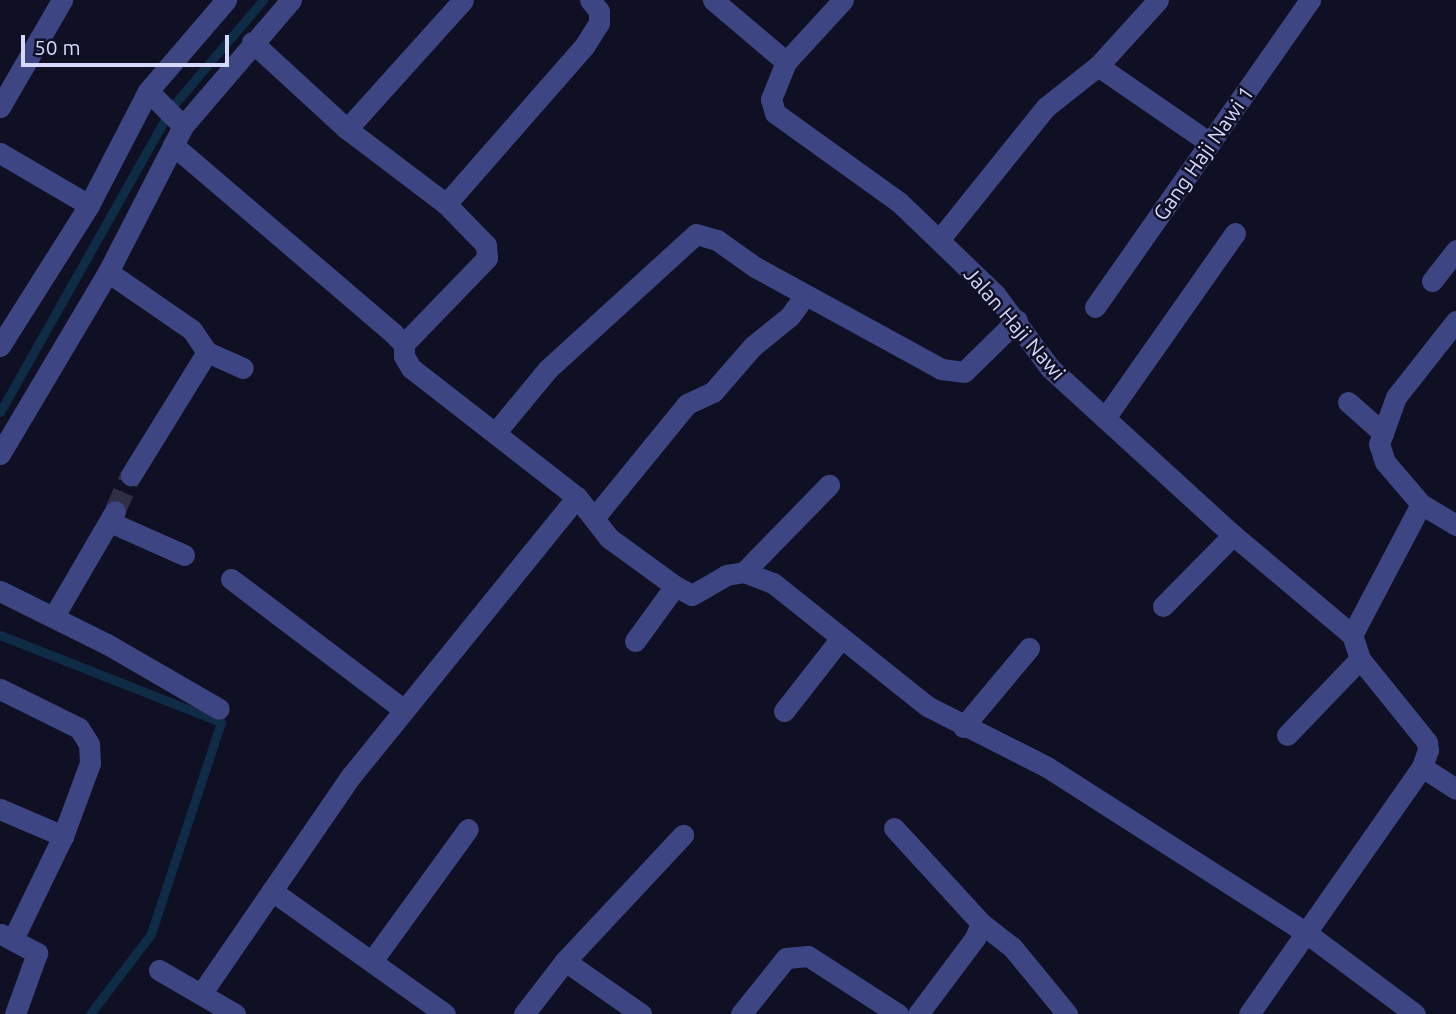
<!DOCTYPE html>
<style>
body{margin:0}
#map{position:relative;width:1456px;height:1014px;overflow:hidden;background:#101025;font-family:Ubuntu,sans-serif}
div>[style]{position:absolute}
.stream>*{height:9px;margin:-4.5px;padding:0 4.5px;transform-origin:4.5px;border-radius:4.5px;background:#0f2c46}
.minor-tunnel>*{height:21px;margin-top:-10.5px;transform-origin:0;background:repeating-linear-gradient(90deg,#2e2e45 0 21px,transparent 0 31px)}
.minor>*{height:21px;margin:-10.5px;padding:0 10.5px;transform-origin:10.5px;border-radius:10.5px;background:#3d4682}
span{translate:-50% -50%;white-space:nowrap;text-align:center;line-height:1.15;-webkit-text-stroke:5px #101025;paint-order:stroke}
.street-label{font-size:21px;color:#d6d9fd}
.scale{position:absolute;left:21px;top:35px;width:208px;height:32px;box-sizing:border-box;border:4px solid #d6d9fd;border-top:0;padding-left:9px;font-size:21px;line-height:24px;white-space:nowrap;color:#d6d9fd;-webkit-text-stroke:5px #101025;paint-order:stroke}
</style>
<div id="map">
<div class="stream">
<i style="left:0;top:412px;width:349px;rotate:-60.6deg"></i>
<i style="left:171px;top:108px;width:142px;rotate:-49.6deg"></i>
<i style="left:0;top:635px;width:238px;rotate:21.5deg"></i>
<i style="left:221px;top:722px;width:223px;rotate:108.3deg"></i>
<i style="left:151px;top:934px;width:101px;rotate:127.3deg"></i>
</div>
<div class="minor-tunnel">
<i style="left:115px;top:511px;width:39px;rotate:-66deg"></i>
</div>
<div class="minor">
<i style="left:713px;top:0;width:96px;rotate:40.3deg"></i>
<i style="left:843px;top:0;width:84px;rotate:132.6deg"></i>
<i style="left:786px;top:62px;width:40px;rotate:112deg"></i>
<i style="left:771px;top:99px;width:15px;rotate:74deg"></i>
<i style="left:775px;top:113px;width:153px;rotate:35.7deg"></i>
<i style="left:899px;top:202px;width:133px;rotate:43.8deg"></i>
<i style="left:995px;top:294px;width:92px;rotate:53.4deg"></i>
<i style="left:1050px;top:368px;width:248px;rotate:42.4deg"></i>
<i style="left:1233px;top:535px;width:155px;rotate:40deg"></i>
<i style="left:252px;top:42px;width:129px;rotate:42.5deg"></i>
<i style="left:347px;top:129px;width:124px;rotate:37.1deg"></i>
<i style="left:446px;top:204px;width:57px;rotate:45.7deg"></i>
<i style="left:486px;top:245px;width:13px;rotate:86deg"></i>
<i style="left:487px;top:258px;width:120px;rotate:134deg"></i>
<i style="left:1098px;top:66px;width:89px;rotate:-47.7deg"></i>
<i style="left:148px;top:91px;width:49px;rotate:45deg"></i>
<i style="left:0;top:107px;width:124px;rotate:-59.9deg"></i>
<i style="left:347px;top:129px;width:173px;rotate:-48deg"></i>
<i style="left:173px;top:145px;width:289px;rotate:40.5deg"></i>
<i style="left:393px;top:333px;width:16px;rotate:45deg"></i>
<i style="left:404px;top:344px;width:12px;rotate:90deg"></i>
<i style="left:404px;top:356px;width:14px;rotate:60deg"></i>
<i style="left:411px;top:368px;width:210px;rotate:37.9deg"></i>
<i style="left:577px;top:497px;width:52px;rotate:52deg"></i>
<i style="left:609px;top:538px;width:82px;rotate:36deg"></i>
<i style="left:675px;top:586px;width:19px;rotate:28deg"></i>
<i style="left:692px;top:595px;width:39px;rotate:-30deg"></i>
<i style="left:726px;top:575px;width:18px;rotate:-9deg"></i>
<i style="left:744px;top:572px;width:31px;rotate:21deg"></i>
<i style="left:773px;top:583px;width:197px;rotate:38.6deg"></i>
<i style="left:927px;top:706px;width:135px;rotate:26.9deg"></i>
<i style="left:1047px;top:767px;width:306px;rotate:32.6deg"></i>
<i style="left:1305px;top:932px;width:137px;rotate:36.7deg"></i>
<i style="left:0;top:153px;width:103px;rotate:30.3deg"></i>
<i style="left:446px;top:204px;width:211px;rotate:-48.8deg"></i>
<i style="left:585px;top:45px;width:26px;rotate:-58deg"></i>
<i style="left:599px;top:23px;width:12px;rotate:-90deg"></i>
<i style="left:599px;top:11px;width:14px;rotate:-129deg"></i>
<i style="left:939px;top:240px;width:171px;rotate:-51.2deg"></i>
<i style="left:1046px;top:107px;width:66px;rotate:-38.3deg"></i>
<i style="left:1098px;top:66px;width:136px;rotate:34.5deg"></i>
<i style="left:108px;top:272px;width:102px;rotate:34.6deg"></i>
<i style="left:192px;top:330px;width:27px;rotate:56deg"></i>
<i style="left:207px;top:352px;width:145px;rotate:121.7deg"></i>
<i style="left:1432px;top:281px;width:39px;rotate:-52deg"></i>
<i style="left:1095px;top:307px;width:375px;rotate:-55deg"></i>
<i style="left:0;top:346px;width:167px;rotate:-57.7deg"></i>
<i style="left:89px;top:205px;width:128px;rotate:-62.6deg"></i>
<i style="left:148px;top:91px;width:120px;rotate:-49.4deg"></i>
<i style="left:207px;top:352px;width:39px;rotate:24deg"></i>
<i style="left:1348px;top:402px;width:47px;rotate:41.5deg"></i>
<i style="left:1105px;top:418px;width:226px;rotate:-54.9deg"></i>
<i style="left:496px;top:432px;width:82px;rotate:-50.5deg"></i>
<i style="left:548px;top:369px;width:200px;rotate:-42.4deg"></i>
<i style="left:696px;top:234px;width:22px;rotate:16deg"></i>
<i style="left:717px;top:240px;width:47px;rotate:35.4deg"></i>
<i style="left:755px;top:267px;width:212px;rotate:28.7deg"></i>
<i style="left:941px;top:369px;width:23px;rotate:7deg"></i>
<i style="left:964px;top:372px;width:74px;rotate:-44.5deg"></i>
<i style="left:0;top:454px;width:212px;rotate:-59.3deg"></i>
<i style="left:108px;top:272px;width:164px;rotate:-62.8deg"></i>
<i style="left:183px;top:126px;width:166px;rotate:-49.4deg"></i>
<i style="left:1421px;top:504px;width:41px;rotate:31deg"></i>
<i style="left:594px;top:518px;width:147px;rotate:-50.8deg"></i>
<i style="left:687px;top:404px;width:29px;rotate:-25deg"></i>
<i style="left:713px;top:392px;width:61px;rotate:-49deg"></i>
<i style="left:753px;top:346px;width:48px;rotate:-39deg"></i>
<i style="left:790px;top:316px;width:26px;rotate:-54deg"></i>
<i style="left:110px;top:522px;width:81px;rotate:24deg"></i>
<i style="left:744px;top:572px;width:122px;rotate:-45.7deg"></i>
<i style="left:231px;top:579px;width:216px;rotate:37.1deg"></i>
<i style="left:0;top:591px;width:119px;rotate:26.4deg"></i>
<i style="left:107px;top:644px;width:129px;rotate:30.1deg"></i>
<i style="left:1163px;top:606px;width:100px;rotate:-45.4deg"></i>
<i style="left:54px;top:616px;width:121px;rotate:-59.8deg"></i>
<i style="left:635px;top:641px;width:68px;rotate:-54deg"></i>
<i style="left:0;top:689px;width:88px;rotate:26.3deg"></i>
<i style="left:79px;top:728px;width:19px;rotate:58deg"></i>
<i style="left:89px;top:744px;width:19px;rotate:87deg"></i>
<i style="left:90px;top:763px;width:78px;rotate:110.3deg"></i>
<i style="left:63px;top:836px;width:114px;rotate:115.9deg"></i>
<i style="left:784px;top:711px;width:93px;rotate:-52deg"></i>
<i style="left:963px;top:727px;width:103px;rotate:-50.1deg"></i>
<i style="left:1287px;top:735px;width:105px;rotate:-46.2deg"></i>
<i style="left:1422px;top:767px;width:40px;rotate:32.9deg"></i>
<i style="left:0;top:809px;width:69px;rotate:23.2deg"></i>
<i style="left:894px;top:828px;width:129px;rotate:47.5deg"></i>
<i style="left:272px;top:891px;width:212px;rotate:35.4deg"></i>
<i style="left:1px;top:934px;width:41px;rotate:27.8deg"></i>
<i style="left:37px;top:953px;width:65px;rotate:109.8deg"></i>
<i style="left:372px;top:961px;width:163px;rotate:-54deg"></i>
<i style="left:565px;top:961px;width:173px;rotate:-46.9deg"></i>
<i style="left:159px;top:970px;width:88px;rotate:30.1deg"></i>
<i style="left:201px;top:994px;width:265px;rotate:-55.5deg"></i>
<i style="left:351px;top:776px;width:359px;rotate:-51deg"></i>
<i style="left:524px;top:1014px;width:67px;rotate:-52.3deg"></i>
<i style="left:565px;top:961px;width:93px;rotate:34.9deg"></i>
<i style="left:741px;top:1014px;width:72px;rotate:-51.2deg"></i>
<i style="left:786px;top:958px;width:22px;rotate:-5deg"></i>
<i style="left:808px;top:956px;width:107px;rotate:32.8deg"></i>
<i style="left:918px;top:1014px;width:95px;rotate:-53.1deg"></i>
<i style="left:975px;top:938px;width:16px;rotate:-68deg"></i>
<i style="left:981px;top:923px;width:39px;rotate:38deg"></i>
<i style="left:1012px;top:947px;width:87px;rotate:50.6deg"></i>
<i style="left:1249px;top:1014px;width:302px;rotate:-55deg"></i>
<i style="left:1422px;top:767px;width:18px;rotate:-71deg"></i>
<i style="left:1428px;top:750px;width:8px;rotate:-97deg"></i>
<i style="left:1427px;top:742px;width:107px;rotate:-128.9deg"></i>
<i style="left:1360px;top:659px;width:25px;rotate:-108deg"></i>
<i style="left:1352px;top:635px;width:148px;rotate:-62.2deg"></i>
<i style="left:1421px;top:504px;width:55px;rotate:-130.6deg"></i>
<i style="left:1385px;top:462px;width:19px;rotate:-108deg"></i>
<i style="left:1379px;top:444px;width:50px;rotate:-70.1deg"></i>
<i style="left:1396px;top:397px;width:97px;rotate:-51.7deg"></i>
</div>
<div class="street-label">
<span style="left:1203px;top:153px;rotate:-55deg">Gang Haji Nawi 1</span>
<span style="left:1015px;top:323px;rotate:49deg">Jalan Haji Nawi</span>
</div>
<div class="scale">50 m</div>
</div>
